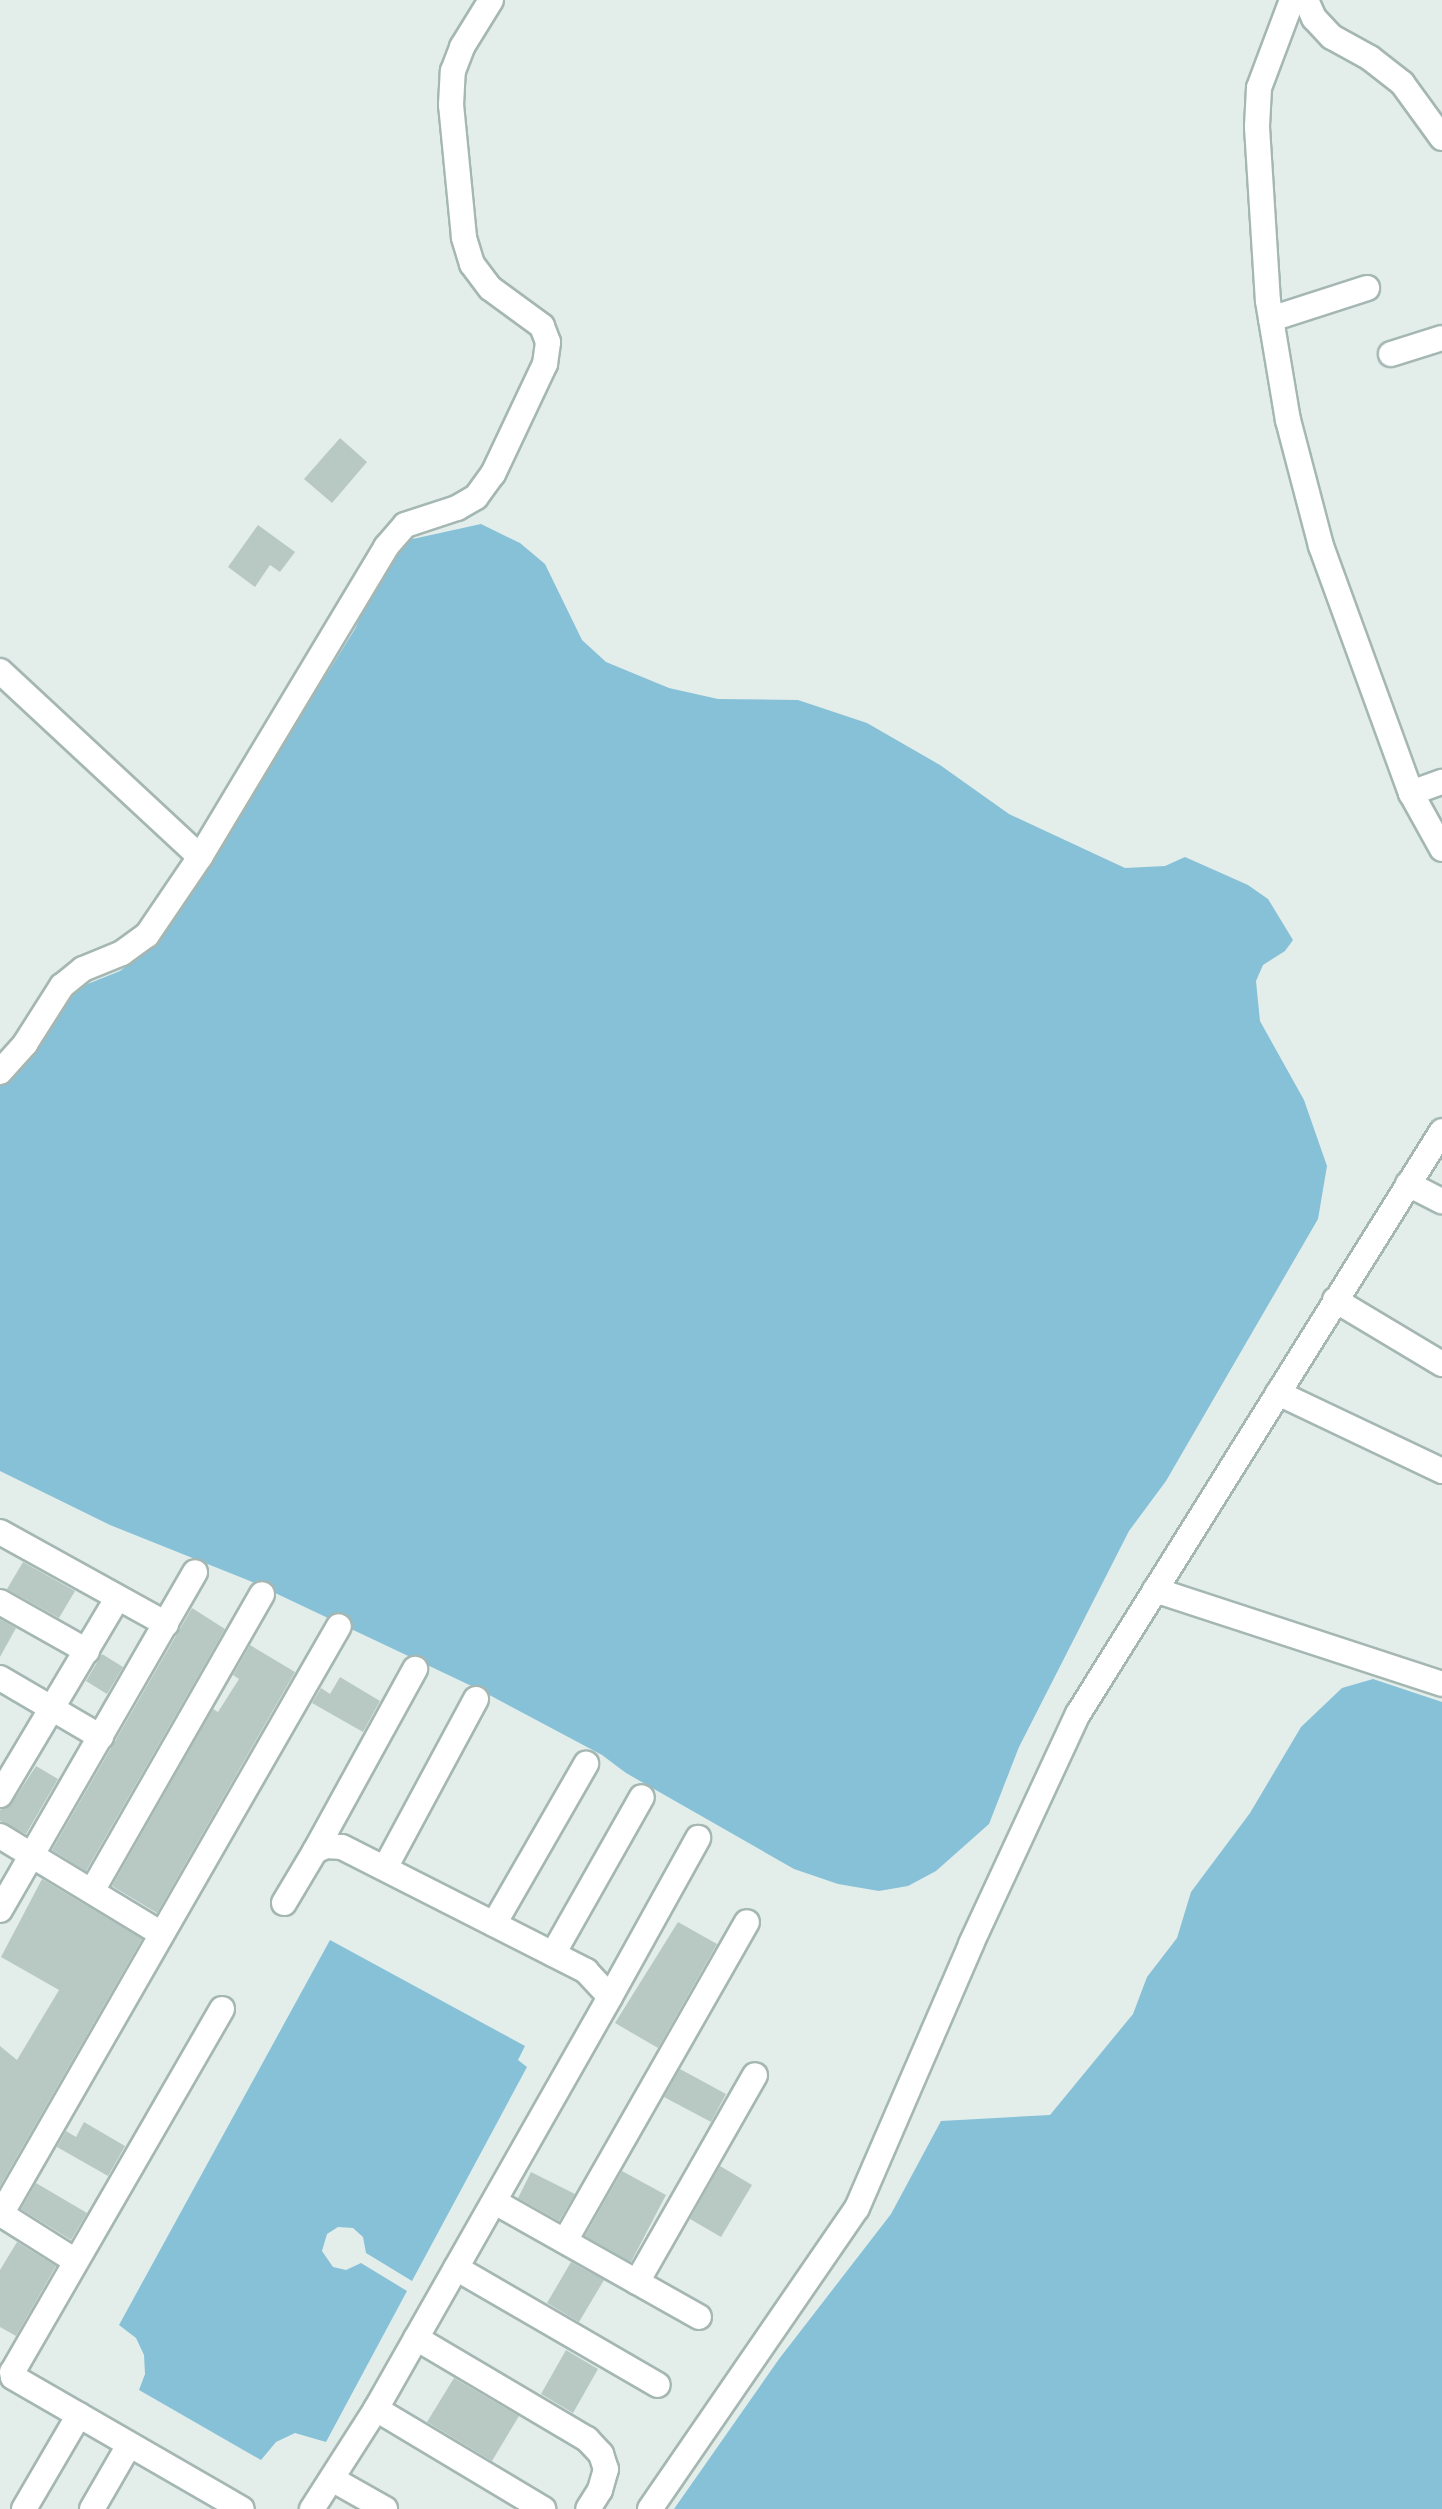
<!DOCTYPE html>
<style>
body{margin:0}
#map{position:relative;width:1442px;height:2509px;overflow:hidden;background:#e3eeeb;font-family:Raleway,sans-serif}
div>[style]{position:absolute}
.water>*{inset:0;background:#87c1d8}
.building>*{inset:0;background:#b8c9c4}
.roads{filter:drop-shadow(2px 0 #a5b7b3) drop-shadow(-2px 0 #a5b7b3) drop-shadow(0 2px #a5b7b3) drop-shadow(0 -2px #a5b7b3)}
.minor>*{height:24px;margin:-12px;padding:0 12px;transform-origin:12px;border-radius:12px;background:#fff}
span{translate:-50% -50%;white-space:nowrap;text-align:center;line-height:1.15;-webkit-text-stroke:6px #f4faf8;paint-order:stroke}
</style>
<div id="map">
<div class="water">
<i style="clip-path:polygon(481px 524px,520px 543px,545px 564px,582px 640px,606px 662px,669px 688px,718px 699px,798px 700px,867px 723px,940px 765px,1009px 814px,1125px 868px,1165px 866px,1185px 857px,1248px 885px,1268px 899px,1293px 940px,1285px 951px,1263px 965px,1256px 981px,1260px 1021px,1304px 1100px,1327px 1166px,1318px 1219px,1166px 1481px,1129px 1531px,1019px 1747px,989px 1824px,936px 1871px,908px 1886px,879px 1891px,838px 1884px,794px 1869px,626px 1773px,602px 1755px,480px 1690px,250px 1581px,110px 1525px,0 1471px,0 1085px,34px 1048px,61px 1002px,80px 987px,120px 971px,143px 954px,215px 854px,355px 629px,388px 558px,408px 540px)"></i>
<i style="clip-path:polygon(1373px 1679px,1442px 1702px,1442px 2509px,674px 2509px,779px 2359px,891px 2214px,941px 2121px,1050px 2115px,1133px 2014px,1147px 1977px,1177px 1938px,1191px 1892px,1250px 1813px,1301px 1727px,1342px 1688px)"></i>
<i style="clip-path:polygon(330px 1940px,525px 2046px,518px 2060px,527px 2067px,412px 2281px,366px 2253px,363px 2237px,353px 2228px,338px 2227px,327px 2234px,322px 2251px,333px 2267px,346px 2270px,361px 2263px,407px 2291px,326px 2442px,295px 2433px,276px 2442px,261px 2460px,139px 2390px,145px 2374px,144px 2355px,136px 2338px,119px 2325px)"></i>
</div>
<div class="building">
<i style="clip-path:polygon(340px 438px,367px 462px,332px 503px,304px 479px)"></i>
<i style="clip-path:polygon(258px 525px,295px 552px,280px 572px,270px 565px,255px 587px,228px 567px)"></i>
<i style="clip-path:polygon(23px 1562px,75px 1591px,59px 1618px,7px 1589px)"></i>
<i style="clip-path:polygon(192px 1608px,225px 1629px,86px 1871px,52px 1850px)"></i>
<i style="clip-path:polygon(0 1619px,16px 1628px,0 1657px)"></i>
<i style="clip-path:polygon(250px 1645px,295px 1672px,157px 1913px,112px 1886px,213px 1709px,218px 1712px,239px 1679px,233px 1675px)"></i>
<i style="clip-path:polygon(102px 1654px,123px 1667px,107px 1694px,86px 1681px)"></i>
<i style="clip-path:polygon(340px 1677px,380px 1701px,363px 1732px,312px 1703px,321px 1688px,330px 1694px)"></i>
<i style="clip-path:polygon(36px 1766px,58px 1779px,26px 1834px,0 1821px,0 1810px,12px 1803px)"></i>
<i style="clip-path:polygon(42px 1879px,142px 1939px,0 2186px,0 2046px,17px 2060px,59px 1990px,1px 1957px)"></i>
<i style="clip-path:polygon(678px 1922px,717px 1944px,658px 2048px,615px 2023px)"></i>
<i style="clip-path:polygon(680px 2069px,726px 2094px,711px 2122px,664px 2097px)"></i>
<i style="clip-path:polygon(84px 2122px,125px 2146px,108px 2176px,57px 2147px,66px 2131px,76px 2137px)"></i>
<i style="clip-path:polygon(720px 2166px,752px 2185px,721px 2237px,690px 2219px)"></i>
<i style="clip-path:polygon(622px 2171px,666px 2195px,631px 2262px,585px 2236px)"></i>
<i style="clip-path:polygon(531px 2172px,575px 2194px,559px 2221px,518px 2198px)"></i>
<i style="clip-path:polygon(36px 2183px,87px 2213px,71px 2240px,21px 2209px)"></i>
<i style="clip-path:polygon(17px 2242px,56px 2266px,16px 2336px,0 2327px,0 2270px)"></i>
<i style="clip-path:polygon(571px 2262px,604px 2280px,579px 2322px,547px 2303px)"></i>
<i style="clip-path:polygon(566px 2350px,598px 2369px,573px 2413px,541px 2394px)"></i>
<i style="clip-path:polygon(454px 2378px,519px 2416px,492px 2461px,427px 2422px)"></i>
</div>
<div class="roads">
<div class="minor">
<i style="left:1292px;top:0;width:94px;rotate:110.6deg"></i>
<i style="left:1259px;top:88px;width:39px;rotate:93deg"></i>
<i style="left:1257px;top:127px;width:174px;rotate:86.4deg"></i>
<i style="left:1268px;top:301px;width:121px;rotate:80.5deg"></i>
<i style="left:1288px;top:420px;width:130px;rotate:75.3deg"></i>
<i style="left:1321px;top:546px;width:263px;rotate:70deg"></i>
<i style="left:1411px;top:793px;width:64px;rotate:61deg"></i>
<i style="left:1306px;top:0;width:20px;rotate:66deg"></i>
<i style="left:1314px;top:18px;width:26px;rotate:47deg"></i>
<i style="left:1332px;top:37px;width:43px;rotate:28.9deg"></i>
<i style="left:1370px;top:58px;width:41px;rotate:38deg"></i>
<i style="left:1402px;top:83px;width:68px;rotate:54deg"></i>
<i style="left:1271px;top:319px;width:101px;rotate:-17.9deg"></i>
<i style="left:1391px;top:354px;width:53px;rotate:-17.4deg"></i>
<i style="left:0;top:671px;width:273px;rotate:42.9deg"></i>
<i style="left:1411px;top:793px;width:33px;rotate:-20deg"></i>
<i style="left:0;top:1072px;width:38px;rotate:-48deg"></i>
<i style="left:25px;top:1044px;width:69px;rotate:-57.5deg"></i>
<i style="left:62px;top:986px;width:27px;rotate:-39deg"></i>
<i style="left:83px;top:969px;width:42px;rotate:-22.3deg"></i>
<i style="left:122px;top:953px;width:31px;rotate:-36deg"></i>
<i style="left:147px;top:935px;width:94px;rotate:-55.8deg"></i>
<i style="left:200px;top:857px;width:362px;rotate:-59deg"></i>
<i style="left:386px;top:547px;width:29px;rotate:-49deg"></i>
<i style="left:405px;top:525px;width:55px;rotate:-18.1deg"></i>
<i style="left:457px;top:508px;width:22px;rotate:-30deg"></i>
<i style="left:476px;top:497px;width:29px;rotate:-54deg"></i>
<i style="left:493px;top:474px;width:122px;rotate:-64.7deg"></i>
<i style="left:545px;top:364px;width:22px;rotate:-82deg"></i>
<i style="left:548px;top:342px;width:17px;rotate:-111deg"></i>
<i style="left:542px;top:326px;width:64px;rotate:-143.8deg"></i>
<i style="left:490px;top:288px;width:30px;rotate:-127deg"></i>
<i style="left:472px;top:264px;width:28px;rotate:-107deg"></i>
<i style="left:464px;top:237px;width:133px;rotate:-95.6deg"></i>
<i style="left:451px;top:105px;width:34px;rotate:-87deg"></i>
<i style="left:453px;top:71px;width:26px;rotate:-69deg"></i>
<i style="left:462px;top:47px;width:55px;rotate:-58.3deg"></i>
<i style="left:1408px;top:1184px;width:38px;rotate:27deg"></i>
<i style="left:1335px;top:1300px;width:125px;rotate:30.9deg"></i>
<i style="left:1278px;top:1393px;width:182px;rotate:25.4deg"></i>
<i style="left:0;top:1532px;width:190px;rotate:29deg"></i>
<i style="left:1155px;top:1590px;width:302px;rotate:18.1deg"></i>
<i style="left:0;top:1602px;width:100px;rotate:29.4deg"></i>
<i style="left:0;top:1678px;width:117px;rotate:30.3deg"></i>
<i style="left:0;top:1795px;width:228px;rotate:-59.2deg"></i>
<i style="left:0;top:1836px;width:189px;rotate:31.2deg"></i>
<i style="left:315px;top:1851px;width:208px;rotate:-61.2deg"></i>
<i style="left:385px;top:1868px;width:192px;rotate:-61.7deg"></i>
<i style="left:92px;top:1891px;width:342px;rotate:-60.2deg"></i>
<i style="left:284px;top:1903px;width:61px;rotate:-59.2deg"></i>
<i style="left:315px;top:1851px;width:12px;rotate:-24deg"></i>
<i style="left:326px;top:1846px;width:16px;rotate:4deg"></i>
<i style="left:342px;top:1847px;width:274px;rotate:26.9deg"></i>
<i style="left:586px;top:1971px;width:35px;rotate:47deg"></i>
<i style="left:610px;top:1997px;width:474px;rotate:119.6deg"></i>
<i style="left:376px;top:2409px;width:119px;rotate:122.6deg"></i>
<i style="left:0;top:1910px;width:390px;rotate:-60deg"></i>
<i style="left:494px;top:1924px;width:185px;rotate:-60.1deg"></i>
<i style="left:553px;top:1954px;width:180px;rotate:-60.5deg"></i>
<i style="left:610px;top:1997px;width:182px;rotate:-61deg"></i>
<i style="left:222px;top:2009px;width:419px;rotate:120deg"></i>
<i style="left:12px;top:2372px;width:5px;rotate:79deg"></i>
<i style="left:13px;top:2377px;width:264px;rotate:30deg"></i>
<i style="left:495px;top:2202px;width:234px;rotate:29.4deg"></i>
<i style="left:1px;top:2214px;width:86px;rotate:32.2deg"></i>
<i style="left:0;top:2216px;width:680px;rotate:-60.12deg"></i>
<i style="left:565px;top:2241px;width:367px;rotate:-60.3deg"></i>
<i style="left:456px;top:2268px;width:233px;rotate:30.1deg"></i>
<i style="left:637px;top:2282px;width:238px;rotate:-60.3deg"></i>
<i style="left:416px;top:2338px;width:199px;rotate:30.6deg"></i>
<i style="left:587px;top:2439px;width:21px;rotate:47deg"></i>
<i style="left:601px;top:2454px;width:16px;rotate:72deg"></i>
<i style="left:606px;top:2469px;width:22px;rotate:106deg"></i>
<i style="left:600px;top:2490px;width:22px;rotate:122deg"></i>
<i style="left:376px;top:2409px;width:195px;rotate:30.9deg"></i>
<i style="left:332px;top:2479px;width:61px;rotate:29.5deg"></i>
<i style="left:24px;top:2509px;width:109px;rotate:-59.7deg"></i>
<i style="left:92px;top:2509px;width:74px;rotate:-60deg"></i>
<i style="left:650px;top:2509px;width:365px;rotate:-55.5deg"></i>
<i style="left:857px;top:2208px;width:288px;rotate:-66.6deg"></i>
<i style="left:971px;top:1944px;width:254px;rotate:-65.1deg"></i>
<i style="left:1078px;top:1714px;width:687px;rotate:-58.02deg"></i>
</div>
</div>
</div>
